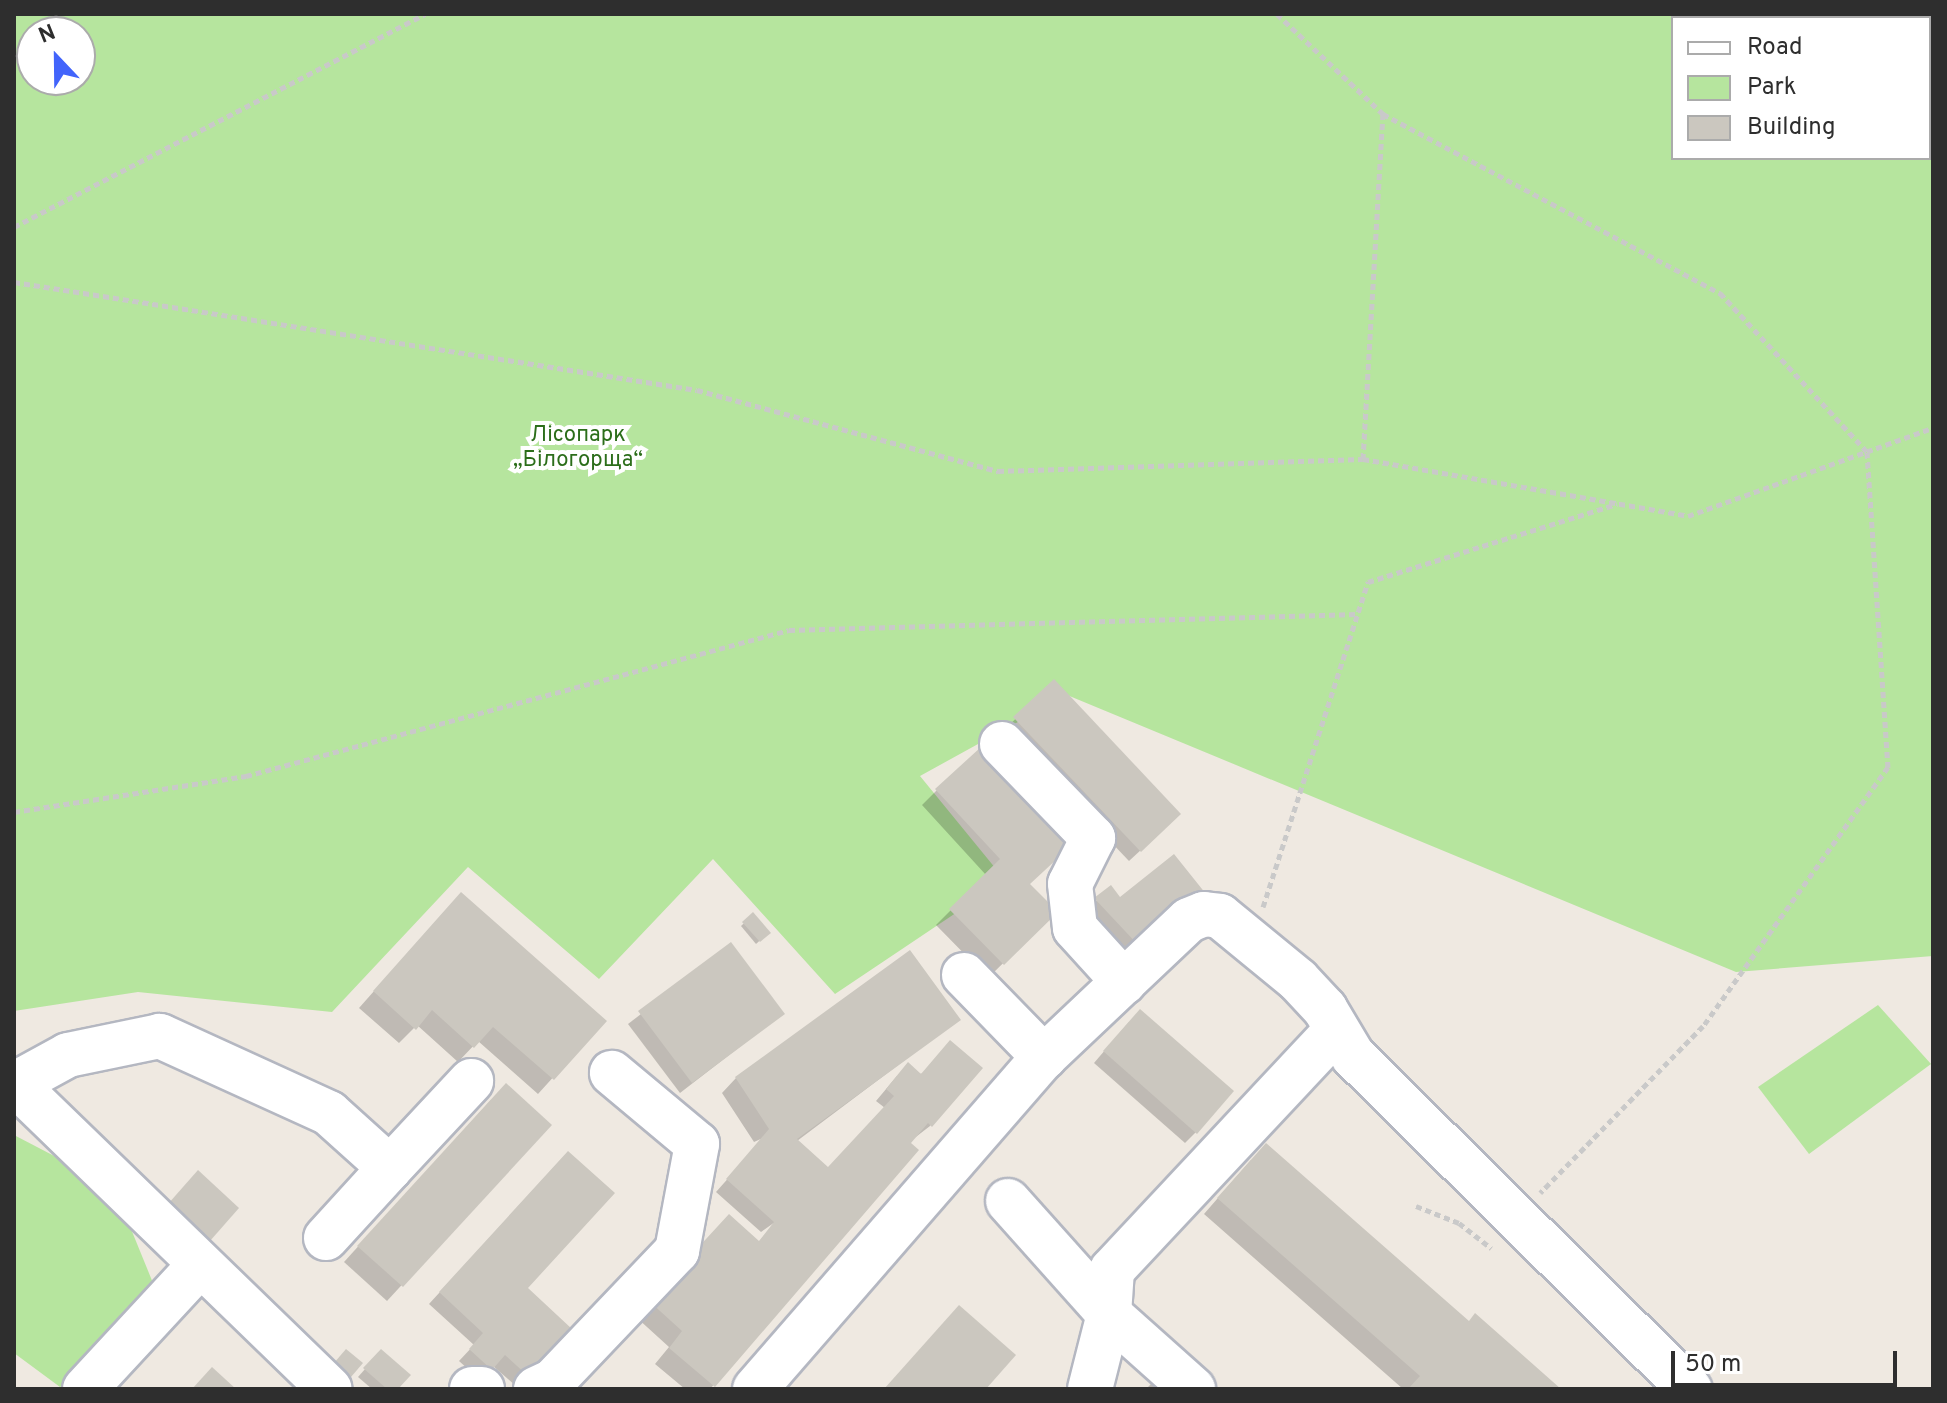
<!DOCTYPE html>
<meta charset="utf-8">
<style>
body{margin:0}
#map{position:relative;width:1947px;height:1403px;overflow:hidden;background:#efe9e1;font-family:Overpass,sans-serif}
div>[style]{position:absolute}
.green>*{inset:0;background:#b6e59e}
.shadow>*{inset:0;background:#0003}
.building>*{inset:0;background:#cbc7bf}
.path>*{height:5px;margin-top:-2.5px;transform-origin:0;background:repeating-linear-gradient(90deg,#c9c9c9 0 6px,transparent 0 10px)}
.roads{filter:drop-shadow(2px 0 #b4b7c1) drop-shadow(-2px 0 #b4b7c1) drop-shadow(0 2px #b4b7c1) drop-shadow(0 -2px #b4b7c1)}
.minor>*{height:44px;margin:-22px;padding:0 22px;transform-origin:22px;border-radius:22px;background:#fff}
span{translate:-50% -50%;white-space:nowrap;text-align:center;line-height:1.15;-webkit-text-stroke:8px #fff;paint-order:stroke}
.park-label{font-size:22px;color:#2c6e1b}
.frame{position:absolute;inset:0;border:16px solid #2e2e2e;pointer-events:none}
.legend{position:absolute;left:1671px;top:16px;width:260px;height:144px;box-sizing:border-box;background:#fff;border:2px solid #ababab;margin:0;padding:10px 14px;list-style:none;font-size:24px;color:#2e2e2e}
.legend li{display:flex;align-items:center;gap:16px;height:40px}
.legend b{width:40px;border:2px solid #ababab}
.north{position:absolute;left:16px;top:16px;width:80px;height:80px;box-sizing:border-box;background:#fff;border:2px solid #ababab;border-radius:50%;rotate:338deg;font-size:22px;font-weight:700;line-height:32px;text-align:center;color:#2e2e2e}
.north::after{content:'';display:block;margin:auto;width:28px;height:36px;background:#4264fb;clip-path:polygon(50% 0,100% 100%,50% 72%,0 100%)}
.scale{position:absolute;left:1671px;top:1351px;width:226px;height:36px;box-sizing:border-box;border:4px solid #2e2e2e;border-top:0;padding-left:10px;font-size:24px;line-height:28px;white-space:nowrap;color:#2e2e2e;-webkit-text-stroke:6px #fff;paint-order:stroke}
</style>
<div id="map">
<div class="green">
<i style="clip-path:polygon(evenodd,14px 14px,1933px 14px,1933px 956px,1736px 972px,1067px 695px,920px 776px,1005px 880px,835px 994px,713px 859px,599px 979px,468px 867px,332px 1012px,138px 992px,14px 1011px,14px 14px,1673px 18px,1929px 18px,1929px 158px,1673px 158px,1673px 18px,14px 14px,32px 32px,80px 32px,80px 80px,32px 80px,32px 32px)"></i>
<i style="clip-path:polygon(1878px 1005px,1931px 1064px,1809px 1154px,1758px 1087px)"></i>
<i style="clip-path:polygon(14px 1135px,83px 1171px,131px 1229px,153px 1283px,104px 1355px,60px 1387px,14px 1353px)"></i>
</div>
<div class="shadow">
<i style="clip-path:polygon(1054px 682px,1168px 825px,1129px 861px,1004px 730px)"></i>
<i style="clip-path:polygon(937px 790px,1055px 912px,988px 978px,936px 925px,986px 875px,922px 805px)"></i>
<i style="clip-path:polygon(1173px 857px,1128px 956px,1085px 911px,1111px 888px,1120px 900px)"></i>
<i style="clip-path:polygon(446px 910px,604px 1021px,538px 1094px,478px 1041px,458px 1062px,417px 1025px,399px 1043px,359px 1008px)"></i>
<i style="clip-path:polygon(753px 915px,768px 933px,756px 944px,741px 926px)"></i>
<i style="clip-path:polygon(731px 945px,782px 1014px,680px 1093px,628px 1024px)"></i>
<i style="clip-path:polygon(958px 1020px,797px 1141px,828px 1170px,885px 1108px,876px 1101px,897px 1076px,980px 1068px,930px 1126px,908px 1143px,917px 1150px,710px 1389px,685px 1389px,655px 1364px,669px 1347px,636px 1317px,758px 1243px,778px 1220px,761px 1232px,716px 1192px,765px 1137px,754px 1142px,722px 1093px,736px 1078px)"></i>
<i style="clip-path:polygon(1129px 1022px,1196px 1132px,1185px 1143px,1094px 1063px)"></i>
<i style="clip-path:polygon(491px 1100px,549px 1125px,387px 1301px,344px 1262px)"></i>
<i style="clip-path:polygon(1251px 1160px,1468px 1323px,1558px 1389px,1403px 1389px,1204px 1214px)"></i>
<i style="clip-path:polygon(557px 1164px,525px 1288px,569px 1329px,516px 1386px,493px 1366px,480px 1380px,459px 1361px,474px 1345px,429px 1304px)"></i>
<i style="clip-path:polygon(381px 1351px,396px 1389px,372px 1389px,358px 1377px)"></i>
<i style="clip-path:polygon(1159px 1376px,1173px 1389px,1146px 1389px)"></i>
</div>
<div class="building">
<i style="clip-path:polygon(1054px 679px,1181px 814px,1141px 852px,1013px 717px)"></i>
<i style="clip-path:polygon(981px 747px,1072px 845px,1030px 884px,1058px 912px,1004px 965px,949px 909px,1000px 859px,935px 789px)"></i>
<i style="clip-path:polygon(1174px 854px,1206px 894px,1140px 947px,1094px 898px,1111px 885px,1120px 897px)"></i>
<i style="clip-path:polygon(461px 892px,607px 1021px,554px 1080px,493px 1027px,474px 1048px,432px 1010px,416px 1030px,373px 991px)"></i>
<i style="clip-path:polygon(753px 912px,771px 933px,760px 942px,742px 922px)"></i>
<i style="clip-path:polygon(731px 942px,785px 1014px,692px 1083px,638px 1011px)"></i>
<i style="clip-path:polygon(910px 950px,961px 1020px,797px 1139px,828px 1167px,894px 1096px,886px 1089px,908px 1062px,921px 1074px,950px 1040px,983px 1068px,932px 1127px,928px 1123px,911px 1143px,919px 1150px,715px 1387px,669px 1348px,682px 1331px,649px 1301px,729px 1214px,759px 1241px,774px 1222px,726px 1179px,769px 1129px,735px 1077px)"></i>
<i style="clip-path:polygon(1140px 1009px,1234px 1091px,1197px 1134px,1103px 1051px)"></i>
<i style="clip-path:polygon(506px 1083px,552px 1125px,403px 1287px,357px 1246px)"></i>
<i style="clip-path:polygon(1266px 1143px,1469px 1321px,1475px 1313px,1561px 1389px,1408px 1389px,1420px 1376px,1217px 1198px)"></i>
<i style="clip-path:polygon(568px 1151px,615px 1193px,528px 1288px,572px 1329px,528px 1376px,505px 1355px,492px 1370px,469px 1349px,483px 1333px,439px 1292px)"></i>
<i style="clip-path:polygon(198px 1170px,239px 1208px,210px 1241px,168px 1204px)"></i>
<i style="clip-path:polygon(959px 1305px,1016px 1355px,986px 1389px,884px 1389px)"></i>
<i style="clip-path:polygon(346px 1349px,363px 1363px,345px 1384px,328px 1370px)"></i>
<i style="clip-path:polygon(381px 1349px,411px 1375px,398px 1389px,387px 1389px,363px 1368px)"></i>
<i style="clip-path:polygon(212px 1367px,236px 1389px,192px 1389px)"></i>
</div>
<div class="path">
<i style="left:1277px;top:14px;width:146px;rotate:43.3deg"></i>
<i style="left:1383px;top:114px;width:382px;rotate:28deg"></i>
<i style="left:1720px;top:293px;width:217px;rotate:47.2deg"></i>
<i style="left:1867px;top:452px;width:316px;rotate:86.2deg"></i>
<i style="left:1888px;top:767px;width:318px;rotate:125.5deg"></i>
<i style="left:1703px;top:1026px;width:233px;rotate:134.3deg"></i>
<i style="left:14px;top:227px;width:463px;rotate:-27.4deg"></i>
<i style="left:14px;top:282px;width:691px;rotate:8.99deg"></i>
<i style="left:697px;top:390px;width:312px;rotate:15.1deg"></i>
<i style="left:998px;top:471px;width:365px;rotate:-1.9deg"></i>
<i style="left:1363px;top:459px;width:330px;rotate:9.9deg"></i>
<i style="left:1688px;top:516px;width:260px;rotate:-19.8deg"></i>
<i style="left:1363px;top:459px;width:346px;rotate:-86.7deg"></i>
<i style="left:14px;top:812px;width:235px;rotate:-8.8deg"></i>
<i style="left:246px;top:776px;width:562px;rotate:-15.05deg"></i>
<i style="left:789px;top:630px;width:569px;rotate:-1.61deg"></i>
<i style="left:1263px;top:907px;width:342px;rotate:-72.1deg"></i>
<i style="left:1368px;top:582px;width:261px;rotate:-17.4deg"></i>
<i style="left:1416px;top:1206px;width:46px;rotate:21.6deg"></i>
<i style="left:1459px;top:1223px;width:41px;rotate:38deg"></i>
</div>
<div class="roads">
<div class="minor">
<i style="left:1002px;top:744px;width:131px;rotate:45.9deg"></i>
<i style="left:1093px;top:838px;width:51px;rotate:116.6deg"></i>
<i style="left:1070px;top:884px;width:44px;rotate:83.5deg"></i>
<i style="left:1075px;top:928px;width:73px;rotate:47.8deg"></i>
<i style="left:964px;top:975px;width:115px;rotate:45.7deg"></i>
<i style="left:390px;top:1168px;width:119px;rotate:-47deg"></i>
<i style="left:1008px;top:1201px;width:152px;rotate:48.2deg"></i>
<i style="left:1109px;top:1314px;width:113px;rotate:41.8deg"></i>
<i style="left:326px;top:1238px;width:95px;rotate:-47.6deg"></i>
<i style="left:390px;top:1168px;width:82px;rotate:-138deg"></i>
<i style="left:329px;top:1113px;width:186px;rotate:-155.5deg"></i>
<i style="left:160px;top:1036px;width:94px;rotate:168.3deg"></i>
<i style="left:68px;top:1055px;width:60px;rotate:151.3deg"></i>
<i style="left:15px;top:1084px;width:438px;rotate:44.1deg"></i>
<i style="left:85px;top:1389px;width:168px;rotate:-47.2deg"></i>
<i style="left:472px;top:1389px;width:10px"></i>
<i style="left:536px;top:1389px;width:19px;rotate:-25deg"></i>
<i style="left:553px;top:1381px;width:180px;rotate:-46.4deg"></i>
<i style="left:677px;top:1251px;width:109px;rotate:-79.4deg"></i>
<i style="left:697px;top:1144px;width:111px;rotate:-140.1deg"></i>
<i style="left:755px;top:1389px;width:440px;rotate:-49deg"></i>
<i style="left:1044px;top:1057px;width:199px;rotate:-43.4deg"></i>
<i style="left:1189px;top:920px;width:16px;rotate:-22deg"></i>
<i style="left:1204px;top:914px;width:16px;rotate:7deg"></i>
<i style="left:1220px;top:916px;width:101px;rotate:39.4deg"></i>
<i style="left:1298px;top:980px;width:40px;rotate:47deg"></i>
<i style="left:1325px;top:1009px;width:55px;rotate:59.2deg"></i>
<i style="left:1353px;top:1056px;width:474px;rotate:44.7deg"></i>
<i style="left:1090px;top:1389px;width:77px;rotate:-75.8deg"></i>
<i style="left:1109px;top:1314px;width:44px;rotate:-86.1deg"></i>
<i style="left:1112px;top:1270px;width:326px;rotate:-46.9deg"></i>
</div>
</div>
<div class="park-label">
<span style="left:578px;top:448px">Лісопарк<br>„Білогорща“</span>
</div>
<div class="frame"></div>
<ul class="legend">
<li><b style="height:10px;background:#fff"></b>Road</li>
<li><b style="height:22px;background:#b6e59e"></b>Park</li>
<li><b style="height:22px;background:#cbc7bf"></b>Building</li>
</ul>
<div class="north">N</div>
<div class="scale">50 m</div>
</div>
